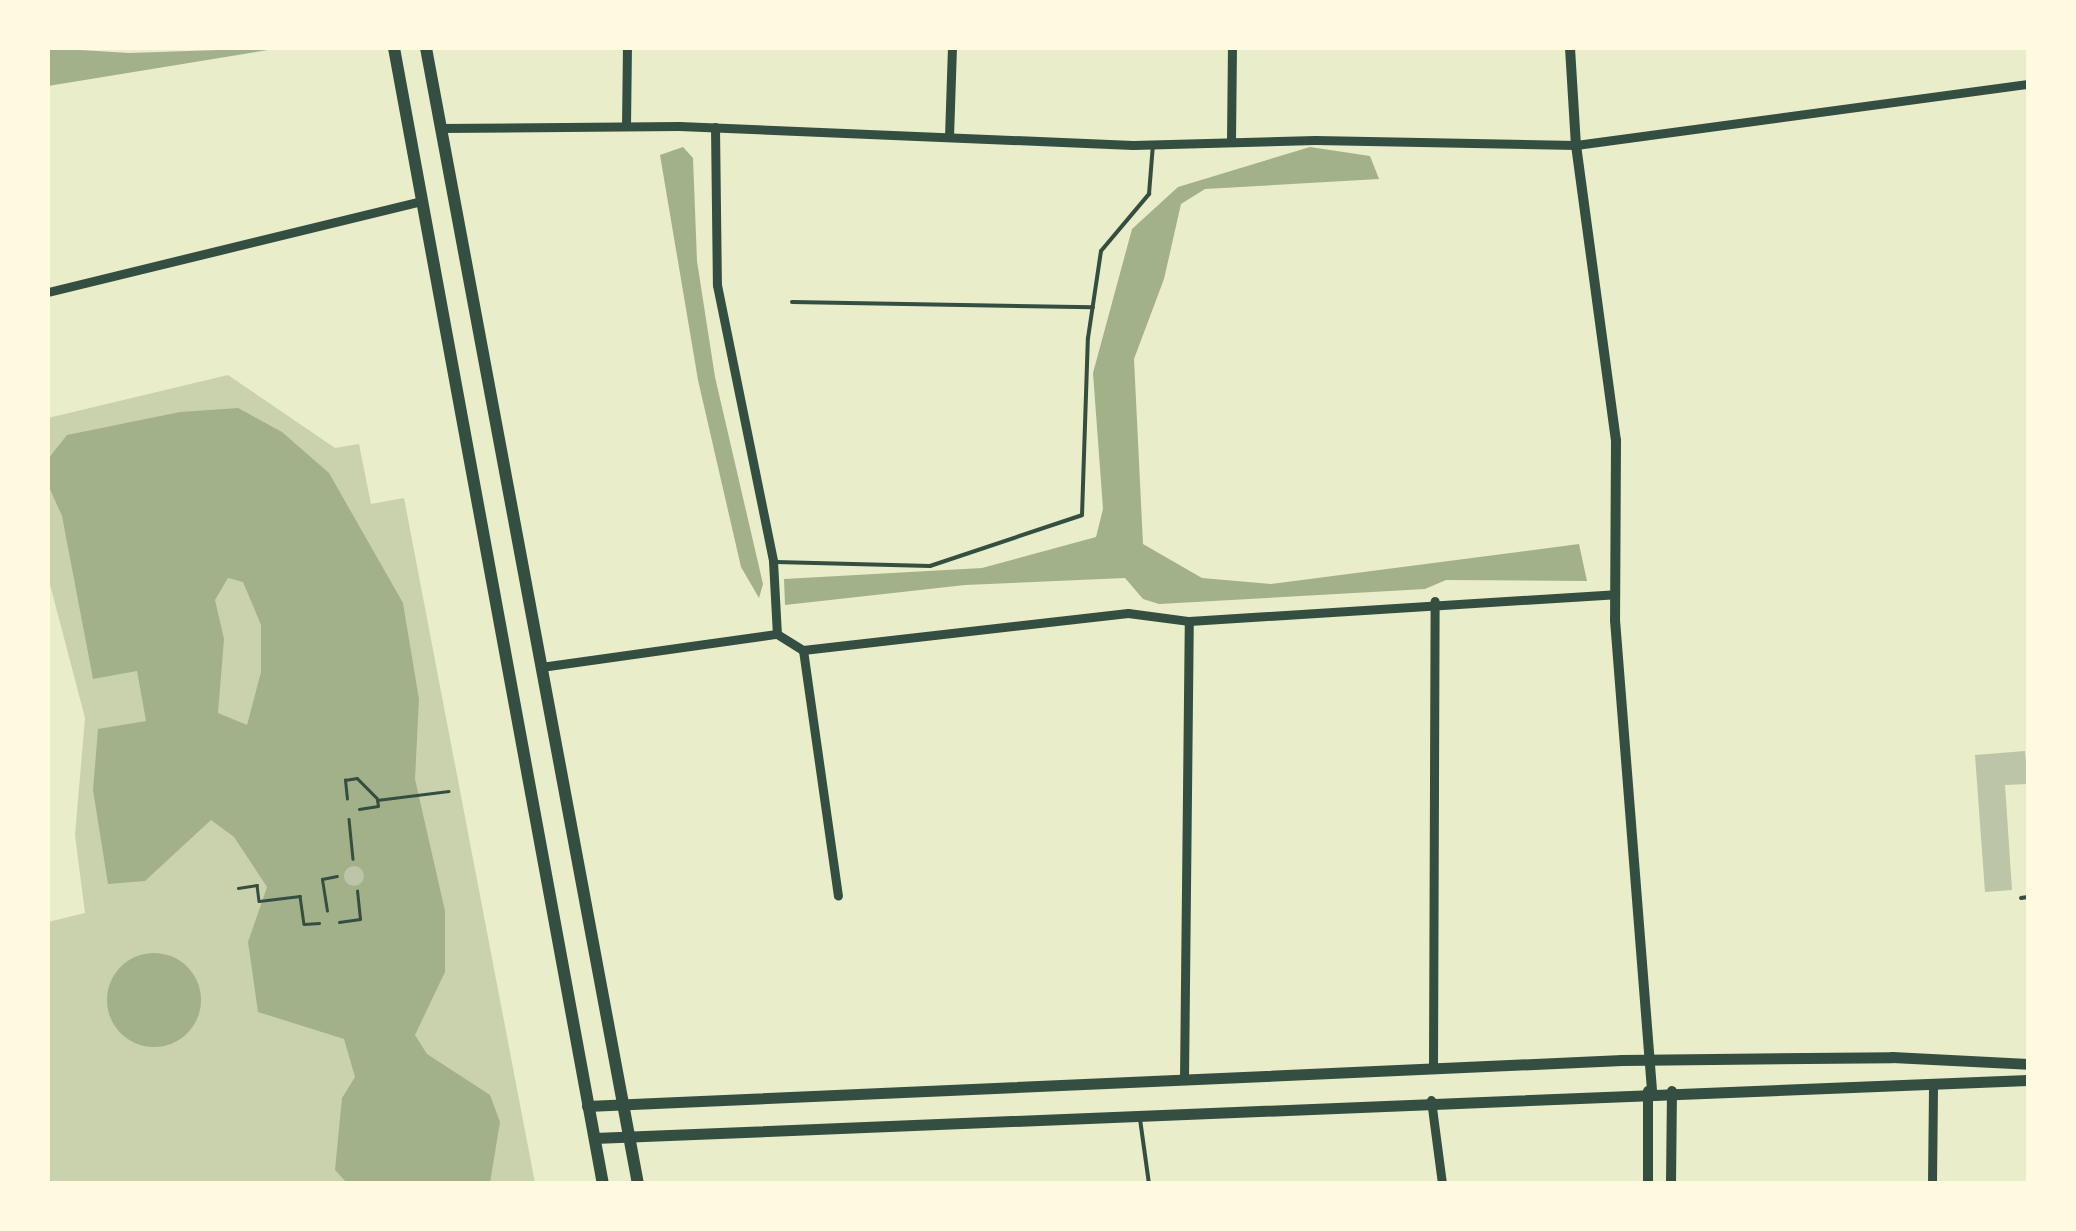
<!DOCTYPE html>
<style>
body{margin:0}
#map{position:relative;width:2076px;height:1231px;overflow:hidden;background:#e9edc9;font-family:Arial,sans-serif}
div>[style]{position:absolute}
.green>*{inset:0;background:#cad2ad}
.water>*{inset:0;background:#a3b18a}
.round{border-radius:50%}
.building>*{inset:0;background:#bcc5a7}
.path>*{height:2.5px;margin:-1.25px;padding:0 1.25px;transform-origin:1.25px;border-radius:1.25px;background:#344e41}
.service>*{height:4px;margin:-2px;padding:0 2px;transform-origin:2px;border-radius:2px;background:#344e41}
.minor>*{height:9px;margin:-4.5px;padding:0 4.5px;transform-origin:4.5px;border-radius:4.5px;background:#344e41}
.tertiary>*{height:10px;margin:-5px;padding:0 5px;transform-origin:5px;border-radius:5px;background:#344e41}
.secondary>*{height:11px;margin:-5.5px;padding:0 5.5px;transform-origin:5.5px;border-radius:5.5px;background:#344e41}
.primary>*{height:12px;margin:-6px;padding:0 6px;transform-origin:6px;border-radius:6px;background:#344e41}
span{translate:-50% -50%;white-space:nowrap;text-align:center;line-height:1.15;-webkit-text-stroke:10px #fefae0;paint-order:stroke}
.frame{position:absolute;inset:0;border:50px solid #fefae0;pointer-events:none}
</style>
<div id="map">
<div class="green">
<i style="clip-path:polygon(228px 375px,335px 448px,359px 444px,371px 504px,404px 498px,535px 1183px,50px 1183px,48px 922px,85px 913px,75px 835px,85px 718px,48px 577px,48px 418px)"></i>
</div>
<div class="water">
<i style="clip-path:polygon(48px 48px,129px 53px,280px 48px,48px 86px)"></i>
<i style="clip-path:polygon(683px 147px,693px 158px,697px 261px,715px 377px,763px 584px,759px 598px,741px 567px,698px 380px,660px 155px)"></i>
<i style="clip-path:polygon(1310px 147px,1370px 156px,1379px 179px,1205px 189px,1181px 204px,1164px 279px,1134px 359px,1143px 544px,1202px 578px,1271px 584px,1579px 544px,1587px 581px,1446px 580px,1425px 589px,1159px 604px,1143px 599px,1125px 578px,965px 585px,785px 605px,784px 579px,982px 568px,1096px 537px,1103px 509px,1093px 373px,1132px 229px,1178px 187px)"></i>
<i style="clip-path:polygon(evenodd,238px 408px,282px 432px,329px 473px,403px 603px,419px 699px,415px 779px,445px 911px,445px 972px,415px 1035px,427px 1054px,490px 1095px,500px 1122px,490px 1183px,347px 1183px,335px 1170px,342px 1098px,355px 1077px,344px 1039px,258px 1012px,248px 942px,267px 887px,234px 837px,211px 820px,145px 881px,108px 884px,93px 790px,98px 729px,146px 721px,137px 671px,93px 679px,62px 516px,48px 485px,48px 459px,67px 435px,180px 412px,238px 408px,228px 578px,243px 582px,261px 625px,261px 672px,247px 725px,218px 713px,224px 639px,215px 600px,228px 578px)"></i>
<i class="round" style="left:107px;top:953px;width:94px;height:94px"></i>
</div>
<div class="building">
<i style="clip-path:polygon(2025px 751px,2028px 784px,2005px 785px,2012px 890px,1985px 892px,1975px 755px)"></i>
<i class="round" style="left:344px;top:866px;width:20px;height:20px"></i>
</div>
<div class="path">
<i style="left:347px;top:799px;width:19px;rotate:-96deg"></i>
<i style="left:345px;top:780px;width:12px;rotate:-9deg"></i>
<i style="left:357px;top:778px;width:28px;rotate:45deg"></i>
<i style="left:359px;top:809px;width:19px;rotate:-9deg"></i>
<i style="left:378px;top:806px;width:6px;rotate:-99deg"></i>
<i style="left:377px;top:800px;width:72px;rotate:-7.2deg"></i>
<i style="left:349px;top:819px;width:40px;rotate:84.3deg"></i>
<i style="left:238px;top:888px;width:19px;rotate:-9deg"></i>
<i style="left:257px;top:885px;width:16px;rotate:83deg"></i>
<i style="left:259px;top:901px;width:41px;rotate:-7deg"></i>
<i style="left:300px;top:896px;width:28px;rotate:82deg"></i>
<i style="left:304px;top:924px;width:15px;rotate:-4deg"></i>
<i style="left:327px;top:911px;width:32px;rotate:-99deg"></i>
<i style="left:322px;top:879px;width:15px;rotate:-11deg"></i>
<i style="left:339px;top:922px;width:21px;rotate:-8deg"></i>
<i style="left:360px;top:919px;width:28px;rotate:-96deg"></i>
</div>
<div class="service">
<i style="left:792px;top:302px;width:301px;rotate:1deg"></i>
<i style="left:776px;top:562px;width:154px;rotate:1.5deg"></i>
<i style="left:930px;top:566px;width:160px;rotate:-18.5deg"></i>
<i style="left:1082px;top:515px;width:177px;rotate:-88.1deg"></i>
<i style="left:1088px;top:338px;width:88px;rotate:-81.5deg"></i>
<i style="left:1101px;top:251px;width:75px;rotate:-49.9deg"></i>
<i style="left:1149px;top:194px;width:50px;rotate:-85.4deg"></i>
<i style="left:2021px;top:898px;width:7px;rotate:-8deg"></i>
<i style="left:1140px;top:1119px;width:66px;rotate:82.1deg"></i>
</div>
<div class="minor">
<i style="left:626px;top:126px;width:78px;rotate:-89.3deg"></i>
<i style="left:715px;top:127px;width:158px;rotate:89.3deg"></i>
<i style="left:717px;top:285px;width:282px;rotate:78.5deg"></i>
<i style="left:773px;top:561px;width:73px;rotate:86.9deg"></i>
<i style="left:441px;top:128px;width:238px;rotate:-0.5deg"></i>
<i style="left:679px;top:126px;width:454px;rotate:2.4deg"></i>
<i style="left:1133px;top:145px;width:182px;rotate:-1.6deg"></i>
<i style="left:1315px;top:140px;width:261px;rotate:1.1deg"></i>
<i style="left:1576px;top:145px;width:456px;rotate:-7.7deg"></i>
<i style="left:949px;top:137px;width:89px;rotate:-88.1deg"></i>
<i style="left:1231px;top:141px;width:93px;rotate:-89.4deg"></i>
<i style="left:48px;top:292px;width:385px;rotate:-13.7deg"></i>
<i style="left:803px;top:650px;width:248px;rotate:81.9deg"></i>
<i style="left:541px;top:667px;width:238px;rotate:-8deg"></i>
<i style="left:777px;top:634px;width:31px;rotate:32deg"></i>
<i style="left:803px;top:650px;width:327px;rotate:-6.5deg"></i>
<i style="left:1128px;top:613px;width:62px;rotate:7.5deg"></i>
<i style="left:1189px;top:621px;width:427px;rotate:-3.6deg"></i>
<i style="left:1433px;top:1068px;width:467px;rotate:-89.8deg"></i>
<i style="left:1184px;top:1080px;width:459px;rotate:-89.4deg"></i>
<i style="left:1431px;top:1100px;width:85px;rotate:82.5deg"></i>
<i style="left:1932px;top:1184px;width:98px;rotate:-89.4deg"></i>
</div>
<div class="tertiary">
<i style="left:1570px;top:48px;width:97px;rotate:86.5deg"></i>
<i style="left:1576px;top:145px;width:298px;rotate:82.3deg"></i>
<i style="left:1616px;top:440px;width:180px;rotate:90.3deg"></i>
<i style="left:1615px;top:620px;width:472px;rotate:85.5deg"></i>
<i style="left:1648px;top:1184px;width:93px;rotate:-90deg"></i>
<i style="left:1671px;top:1184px;width:93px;rotate:-89.4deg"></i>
</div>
<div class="secondary">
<i style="left:587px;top:1106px;width:1036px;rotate:-2.54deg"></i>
<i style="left:1622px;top:1060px;width:270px;rotate:-0.6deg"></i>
<i style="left:1892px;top:1057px;width:136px;rotate:2.9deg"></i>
<i style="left:594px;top:1138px;width:1435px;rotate:-2.32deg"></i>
</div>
<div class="primary">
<i style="left:394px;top:48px;width:1155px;rotate:79.58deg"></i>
<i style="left:426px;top:48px;width:1156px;rotate:79.43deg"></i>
</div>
<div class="frame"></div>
</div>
